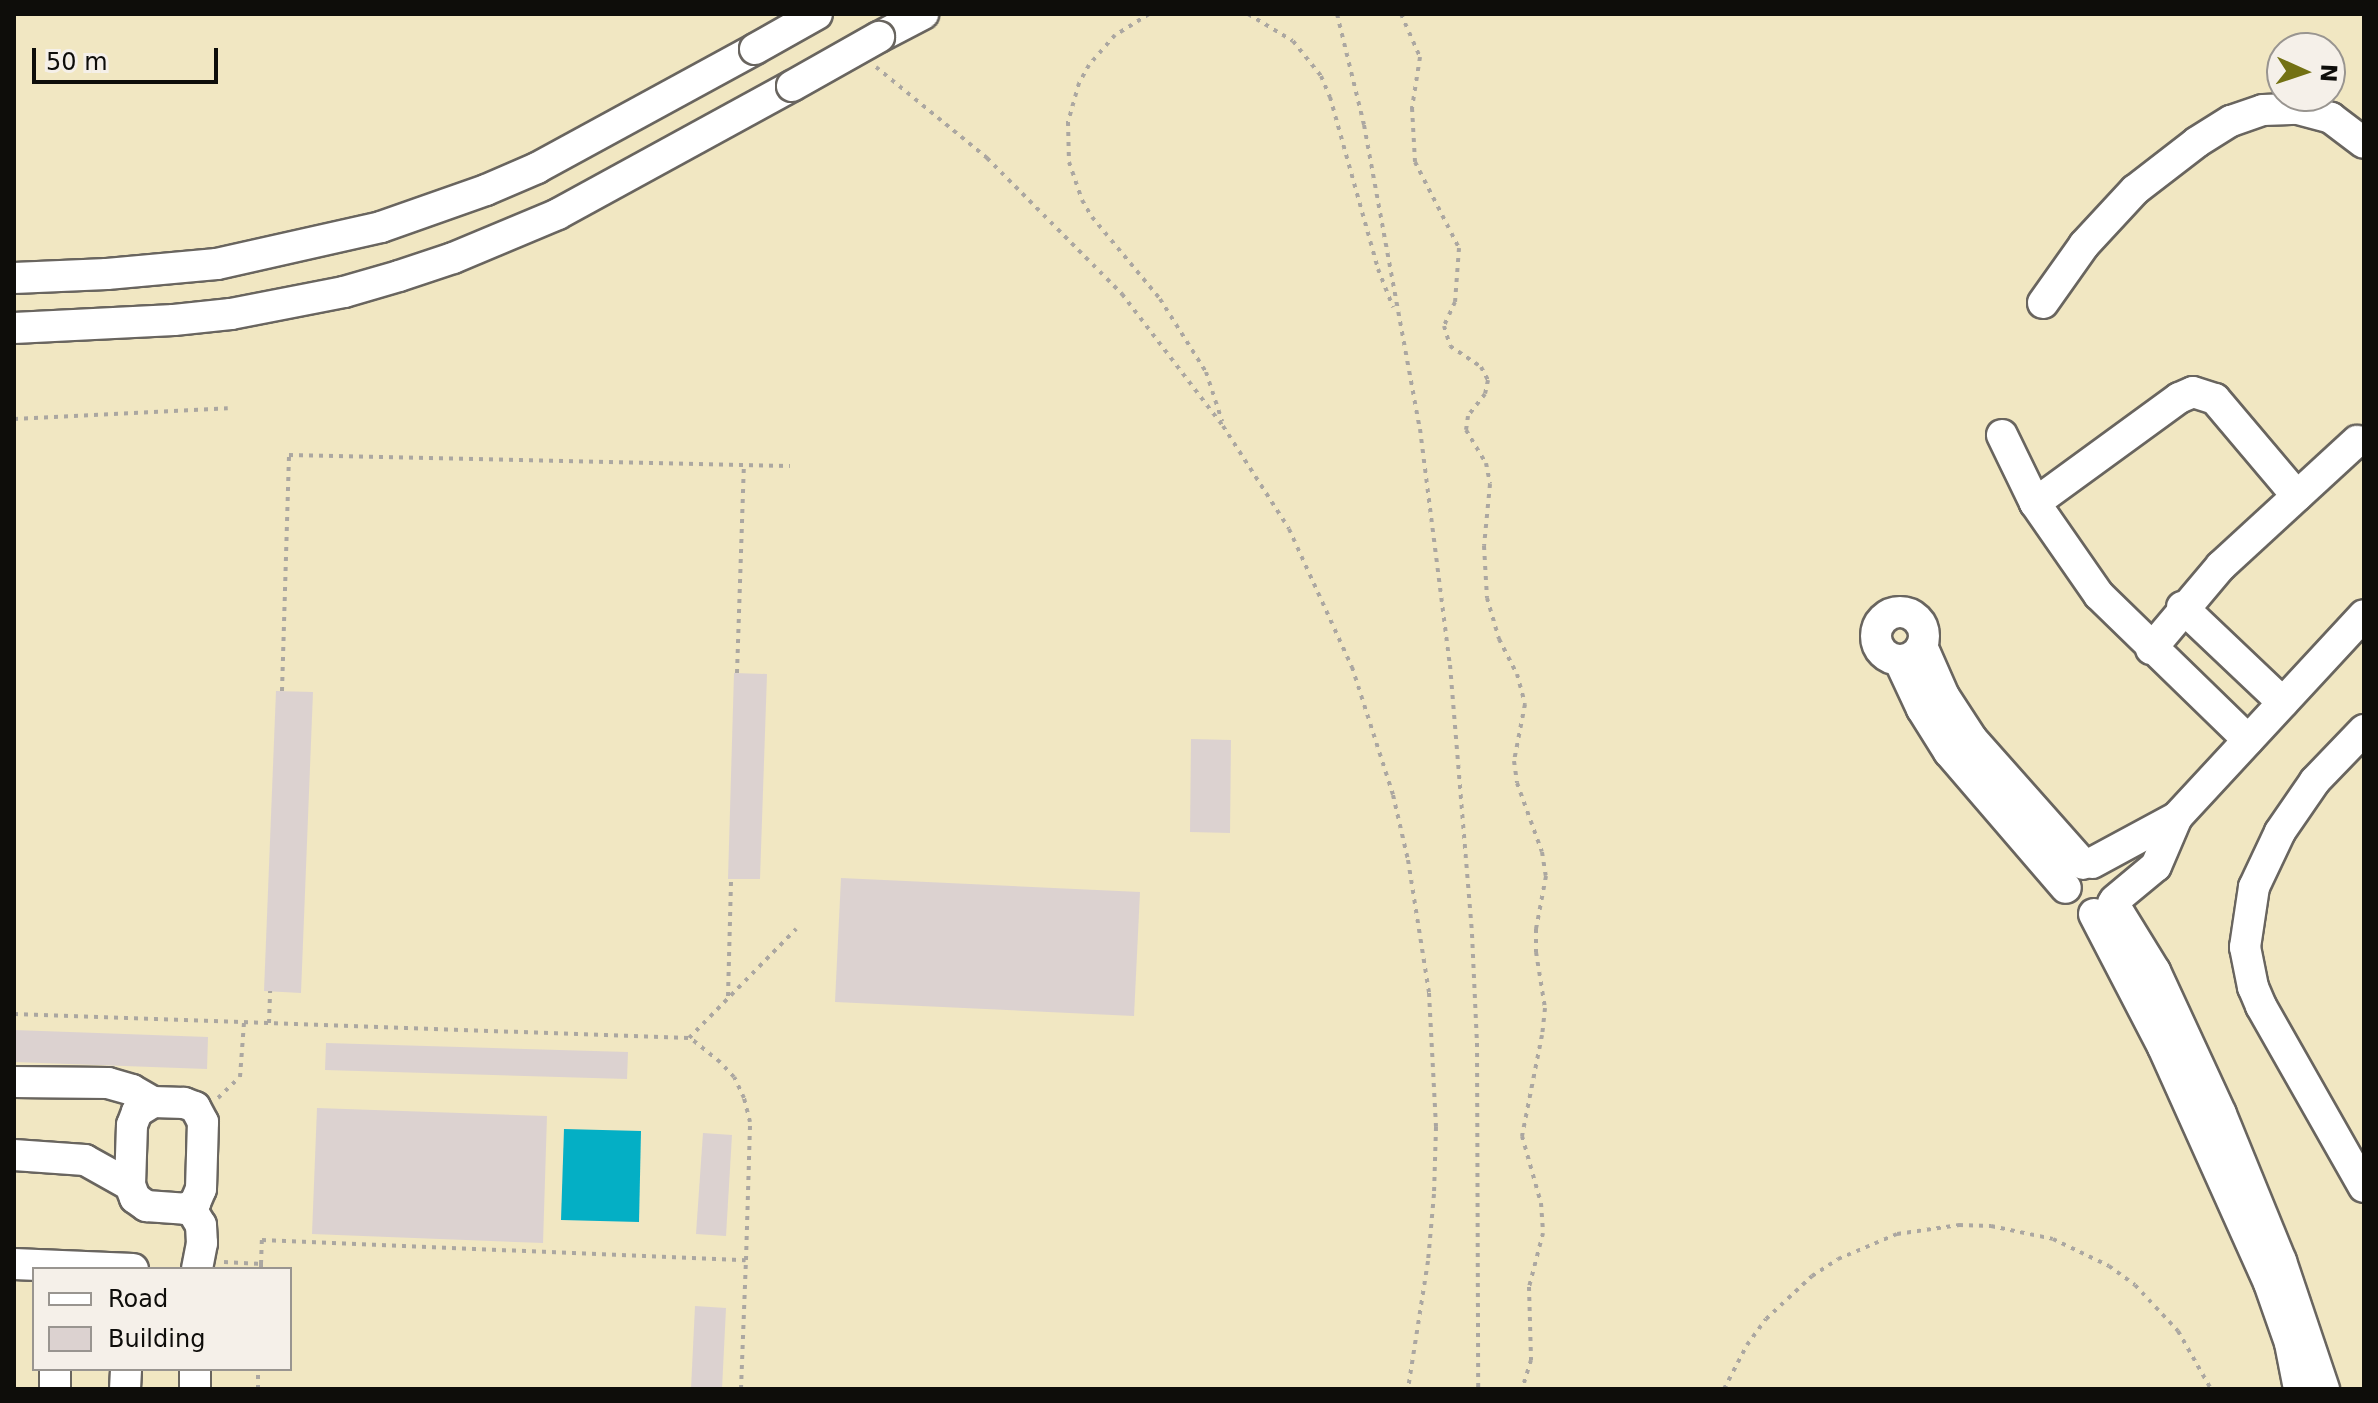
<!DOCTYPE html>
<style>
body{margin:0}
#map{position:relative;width:2378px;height:1403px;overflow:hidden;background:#f5f0e9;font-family:"DejaVu Sans",sans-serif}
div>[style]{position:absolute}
.sand>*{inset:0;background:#f1e7c2}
.water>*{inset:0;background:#04afc5}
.building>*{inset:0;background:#dcd2d0}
.path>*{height:4px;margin-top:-2px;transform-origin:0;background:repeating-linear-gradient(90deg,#aba7a1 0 4px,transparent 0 10px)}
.roads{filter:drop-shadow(2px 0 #69655f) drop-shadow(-2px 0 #69655f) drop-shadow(0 2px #69655f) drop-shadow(0 -2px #69655f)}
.minor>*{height:30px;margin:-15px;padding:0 15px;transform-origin:15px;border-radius:15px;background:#fff}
.minor>.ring{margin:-15px;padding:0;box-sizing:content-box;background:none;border:30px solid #fff;border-radius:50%}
.bridges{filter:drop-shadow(2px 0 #69655f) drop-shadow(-2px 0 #69655f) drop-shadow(0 2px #69655f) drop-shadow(0 -2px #69655f)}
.minor-bridge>*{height:30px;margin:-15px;padding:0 15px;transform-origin:15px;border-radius:15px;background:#fff}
span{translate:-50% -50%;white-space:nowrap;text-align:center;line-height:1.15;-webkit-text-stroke:7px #f5f0e9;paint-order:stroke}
.frame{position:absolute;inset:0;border:16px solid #0e0d0a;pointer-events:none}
.legend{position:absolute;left:32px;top:1267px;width:260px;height:104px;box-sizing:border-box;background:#f5f0e9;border:2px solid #999590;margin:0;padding:10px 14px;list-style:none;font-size:24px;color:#0e0d0a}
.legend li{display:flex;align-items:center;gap:16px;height:40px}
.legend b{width:40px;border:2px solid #999590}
.north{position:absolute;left:2266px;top:32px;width:80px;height:80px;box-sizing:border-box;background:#f5f0e9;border:2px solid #999590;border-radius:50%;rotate:93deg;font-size:22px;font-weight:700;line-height:32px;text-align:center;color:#0e0d0a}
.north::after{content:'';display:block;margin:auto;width:28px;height:36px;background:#737113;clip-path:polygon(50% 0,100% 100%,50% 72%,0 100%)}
.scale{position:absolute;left:32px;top:48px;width:186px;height:36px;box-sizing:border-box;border:4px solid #0e0d0a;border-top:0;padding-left:10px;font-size:24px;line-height:28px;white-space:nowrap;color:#0e0d0a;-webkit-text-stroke:6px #f5f0e9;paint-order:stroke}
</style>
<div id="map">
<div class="sand">
<i style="clip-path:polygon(evenodd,14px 14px,2364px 14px,2364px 1389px,14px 1389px,14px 14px,2282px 48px,2330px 48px,2330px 96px,2282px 96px,2282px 48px,14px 14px,34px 1269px,290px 1269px,290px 1369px,34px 1369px,34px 1269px)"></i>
</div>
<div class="water">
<i style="clip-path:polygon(564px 1129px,641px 1131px,639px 1222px,561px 1220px)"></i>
</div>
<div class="building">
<i style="clip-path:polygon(734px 673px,767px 674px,760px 879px,728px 879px)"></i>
<i style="clip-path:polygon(276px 691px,313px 692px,301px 993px,264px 991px)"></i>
<i style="clip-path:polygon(1191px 739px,1231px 740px,1230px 833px,1190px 832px)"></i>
<i style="clip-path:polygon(841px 878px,1140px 892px,1134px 1016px,835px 1002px)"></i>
<i style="clip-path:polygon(14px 1030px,208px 1037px,207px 1069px,14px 1062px)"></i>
<i style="clip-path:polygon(326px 1043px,628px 1052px,627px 1079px,325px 1070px)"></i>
<i style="clip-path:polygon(317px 1108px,547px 1116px,543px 1243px,312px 1234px)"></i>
<i style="clip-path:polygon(703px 1133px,732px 1135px,726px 1236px,696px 1234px)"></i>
<i style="clip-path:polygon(695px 1306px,726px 1308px,722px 1389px,691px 1389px)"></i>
</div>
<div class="path">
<i style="left:1149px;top:14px;width:40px;rotate:148deg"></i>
<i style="left:1115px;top:35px;width:40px;rotate:131deg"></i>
<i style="left:1089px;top:65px;width:21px;rotate:119deg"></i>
<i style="left:1079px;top:83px;width:41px;rotate:105.8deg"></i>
<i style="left:1068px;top:122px;width:40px;rotate:88.6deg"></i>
<i style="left:1069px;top:162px;width:40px;rotate:71.1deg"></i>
<i style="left:1082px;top:200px;width:20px;rotate:60deg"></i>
<i style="left:1092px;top:217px;width:107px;rotate:50.3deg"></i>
<i style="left:1160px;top:299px;width:86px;rotate:57.8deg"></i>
<i style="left:1206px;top:372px;width:52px;rotate:71.9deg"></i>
<i style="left:1248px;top:14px;width:52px;rotate:31deg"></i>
<i style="left:1293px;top:41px;width:45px;rotate:51.3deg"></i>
<i style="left:1321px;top:76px;width:23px;rotate:67deg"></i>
<i style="left:1330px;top:97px;width:179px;rotate:74.4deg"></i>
<i style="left:1378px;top:269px;width:41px;rotate:68.5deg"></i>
<i style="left:1337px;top:14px;width:114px;rotate:76.3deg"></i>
<i style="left:1364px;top:125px;width:309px;rotate:79.6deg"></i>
<i style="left:1420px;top:429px;width:238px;rotate:82.8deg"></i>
<i style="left:1450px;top:665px;width:270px;rotate:85.3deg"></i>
<i style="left:1472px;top:934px;width:109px;rotate:87.4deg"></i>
<i style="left:1477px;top:1043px;width:346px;rotate:89.8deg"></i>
<i style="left:1401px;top:14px;width:47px;rotate:66.2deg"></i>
<i style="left:1420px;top:57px;width:52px;rotate:98.9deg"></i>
<i style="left:1412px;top:108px;width:54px;rotate:86.8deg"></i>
<i style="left:1415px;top:162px;width:97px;rotate:62.9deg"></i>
<i style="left:1459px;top:248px;width:54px;rotate:94.2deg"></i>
<i style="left:1455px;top:302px;width:26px;rotate:115deg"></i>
<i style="left:1444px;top:326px;width:21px;rotate:73deg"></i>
<i style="left:1450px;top:346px;width:37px;rotate:34deg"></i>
<i style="left:1481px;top:367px;width:15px;rotate:62deg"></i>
<i style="left:1488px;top:380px;width:14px;rotate:102deg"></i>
<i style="left:1485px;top:394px;width:28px;rotate:128deg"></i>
<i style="left:1468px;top:416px;width:14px;rotate:98deg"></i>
<i style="left:1466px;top:430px;width:39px;rotate:59deg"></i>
<i style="left:1486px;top:463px;width:21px;rotate:79deg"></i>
<i style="left:1490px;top:484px;width:62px;rotate:95.5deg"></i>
<i style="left:1484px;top:546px;width:52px;rotate:86.7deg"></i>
<i style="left:1487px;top:598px;width:43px;rotate:73.7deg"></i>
<i style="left:1499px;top:639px;width:39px;rotate:63deg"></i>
<i style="left:1517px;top:674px;width:31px;rotate:75deg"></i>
<i style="left:1525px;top:704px;width:58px;rotate:100.9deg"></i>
<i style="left:1514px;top:761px;width:22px;rotate:82deg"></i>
<i style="left:1517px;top:783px;width:73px;rotate:70.1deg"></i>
<i style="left:1542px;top:852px;width:24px;rotate:81deg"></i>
<i style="left:1546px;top:876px;width:54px;rotate:100.7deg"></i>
<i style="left:1536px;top:929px;width:23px;rotate:90deg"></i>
<i style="left:1536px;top:952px;width:57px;rotate:80.9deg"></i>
<i style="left:1545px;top:1008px;width:27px;rotate:96deg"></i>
<i style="left:1542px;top:1035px;width:103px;rotate:101.2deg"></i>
<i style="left:1522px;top:1136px;width:70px;rotate:74.2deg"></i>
<i style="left:1541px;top:1203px;width:30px;rotate:86deg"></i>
<i style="left:1543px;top:1233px;width:56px;rotate:104.5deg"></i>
<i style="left:1529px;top:1287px;width:73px;rotate:88.4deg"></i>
<i style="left:1531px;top:1360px;width:30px;rotate:107deg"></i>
<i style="left:876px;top:67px;width:144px;rotate:39.3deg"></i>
<i style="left:987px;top:158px;width:192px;rotate:45.2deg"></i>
<i style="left:1122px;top:294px;width:166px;rotate:52.6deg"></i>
<i style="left:1223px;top:426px;width:122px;rotate:57.3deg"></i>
<i style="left:1289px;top:529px;width:152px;rotate:65.5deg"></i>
<i style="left:1352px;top:667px;width:134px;rotate:72.2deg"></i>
<i style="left:1393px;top:795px;width:67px;rotate:77deg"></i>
<i style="left:1408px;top:860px;width:135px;rotate:81deg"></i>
<i style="left:1429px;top:993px;width:134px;rotate:87deg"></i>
<i style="left:1436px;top:1127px;width:67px;rotate:91.7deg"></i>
<i style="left:1434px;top:1194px;width:67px;rotate:95.1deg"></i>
<i style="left:1428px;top:1261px;width:130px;rotate:98.9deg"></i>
<i style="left:14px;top:419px;width:214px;rotate:-2.9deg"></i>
<i style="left:737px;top:673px;width:208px;rotate:-88.1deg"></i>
<i style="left:282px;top:691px;width:236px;rotate:-88.3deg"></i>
<i style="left:289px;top:455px;width:501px;rotate:1.26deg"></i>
<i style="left:728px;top:996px;width:117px;rotate:-88.5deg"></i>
<i style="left:14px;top:1014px;width:675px;rotate:2.04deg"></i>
<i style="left:689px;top:1038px;width:153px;rotate:-45.5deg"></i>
<i style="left:269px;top:1023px;width:32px;rotate:-88deg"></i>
<i style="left:218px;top:1098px;width:30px;rotate:-44deg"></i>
<i style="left:240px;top:1077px;width:55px;rotate:-85.8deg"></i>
<i style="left:224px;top:1262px;width:37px;rotate:3deg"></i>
<i style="left:261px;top:1264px;width:5px;rotate:90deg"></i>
<i style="left:261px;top:1264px;width:24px;rotate:-88deg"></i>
<i style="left:262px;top:1240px;width:484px;rotate:2.4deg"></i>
<i style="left:746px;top:1260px;width:138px;rotate:-88.3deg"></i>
<i style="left:750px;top:1122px;width:25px;rotate:-104deg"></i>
<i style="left:744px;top:1098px;width:23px;rotate:-115deg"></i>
<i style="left:734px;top:1077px;width:21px;rotate:-133deg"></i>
<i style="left:720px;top:1062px;width:38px;rotate:-141deg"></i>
<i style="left:258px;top:1389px;width:20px;rotate:-90deg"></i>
<i style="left:741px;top:1389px;width:129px;rotate:-87.8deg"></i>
<i style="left:1724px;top:1389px;width:50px;rotate:-62.4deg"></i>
<i style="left:1747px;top:1345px;width:32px;rotate:-54deg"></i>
<i style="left:1766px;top:1319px;width:63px;rotate:-43.1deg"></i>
<i style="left:1812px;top:1276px;width:31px;rotate:-33deg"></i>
<i style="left:1838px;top:1259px;width:64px;rotate:-23deg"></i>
<i style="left:1897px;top:1234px;width:63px;rotate:-8.3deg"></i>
<i style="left:1959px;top:1225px;width:32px;rotate:2deg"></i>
<i style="left:1991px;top:1226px;width:63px;rotate:11.8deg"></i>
<i style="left:2053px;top:1239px;width:62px;rotate:25.7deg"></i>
<i style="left:2109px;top:1266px;width:32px;rotate:36deg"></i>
<i style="left:2135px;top:1285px;width:63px;rotate:46.9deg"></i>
<i style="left:2178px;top:1331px;width:67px;rotate:60.4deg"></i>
</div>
<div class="roads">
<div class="minor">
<i style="left:879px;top:37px;width:50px;rotate:-27.6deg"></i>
<i style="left:14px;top:278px;width:93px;rotate:-2.5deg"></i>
<i style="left:107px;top:274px;width:110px;rotate:-5.2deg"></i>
<i style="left:217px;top:264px;width:168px;rotate:-12.7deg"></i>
<i style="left:381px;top:227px;width:111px;rotate:-19.4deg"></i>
<i style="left:486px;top:190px;width:56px;rotate:-23.3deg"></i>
<i style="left:537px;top:168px;width:248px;rotate:-28.6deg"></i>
<i style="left:2043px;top:303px;width:71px;rotate:-54.7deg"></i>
<i style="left:2084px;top:245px;width:75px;rotate:-47.2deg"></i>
<i style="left:2135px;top:190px;width:78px;rotate:-37.7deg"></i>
<i style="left:2197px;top:142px;width:40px;rotate:-32deg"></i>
<i style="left:2231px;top:121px;width:34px;rotate:-19deg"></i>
<i style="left:2263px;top:110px;width:35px;rotate:-2deg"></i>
<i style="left:2298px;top:109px;width:34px;rotate:15deg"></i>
<i style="left:2331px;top:118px;width:41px;rotate:37.1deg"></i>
<i style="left:14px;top:328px;width:160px;rotate:-2.9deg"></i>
<i style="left:174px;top:320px;width:57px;rotate:-6deg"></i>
<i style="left:231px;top:314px;width:115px;rotate:-11deg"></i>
<i style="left:344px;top:292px;width:57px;rotate:-16.2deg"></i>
<i style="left:399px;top:276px;width:57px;rotate:-18.4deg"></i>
<i style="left:453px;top:258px;width:114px;rotate:-22.7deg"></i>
<i style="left:558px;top:214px;width:267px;rotate:-28.7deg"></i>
<i style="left:2002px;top:435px;width:76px;rotate:64.1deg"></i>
<i style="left:2035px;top:503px;width:112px;rotate:55.2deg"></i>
<i style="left:2099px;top:595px;width:208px;rotate:44.2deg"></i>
<i style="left:2035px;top:503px;width:178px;rotate:-36.1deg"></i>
<i style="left:2179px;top:398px;width:15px;rotate:-23deg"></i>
<i style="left:2193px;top:392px;width:23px;rotate:18deg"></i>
<i style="left:2215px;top:399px;width:127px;rotate:49.8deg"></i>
<i style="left:2182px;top:607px;width:139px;rotate:43.5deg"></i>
<i class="ring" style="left:1876px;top:612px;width:18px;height:18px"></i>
<i style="left:1922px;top:646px;width:55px;rotate:66.3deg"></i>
<i style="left:1944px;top:696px;width:51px;rotate:56.9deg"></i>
<i style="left:1972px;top:739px;width:167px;rotate:48.4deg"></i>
<i style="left:2151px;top:649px;width:109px;rotate:-49.9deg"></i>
<i style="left:2221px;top:566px;width:185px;rotate:-42.6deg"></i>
<i style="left:1899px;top:660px;width:54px;rotate:64.9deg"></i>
<i style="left:1922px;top:709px;width:51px;rotate:57.9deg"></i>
<i style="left:1949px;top:752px;width:179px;rotate:49.3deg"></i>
<i style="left:2364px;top:730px;width:71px;rotate:133.9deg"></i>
<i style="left:2315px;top:781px;width:62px;rotate:124.5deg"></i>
<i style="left:2280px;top:832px;width:61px;rotate:115.3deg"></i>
<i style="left:2254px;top:887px;width:61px;rotate:98.5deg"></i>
<i style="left:2245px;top:947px;width:41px;rotate:78.7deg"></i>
<i style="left:2253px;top:987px;width:21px;rotate:67deg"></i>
<i style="left:2261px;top:1006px;width:208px;rotate:60.4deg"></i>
<i style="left:2092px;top:863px;width:97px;rotate:-28.4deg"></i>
<i style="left:2177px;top:817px;width:275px;rotate:-47.2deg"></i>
<i style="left:2115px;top:900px;width:53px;rotate:-39.7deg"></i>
<i style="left:2156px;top:866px;width:53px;rotate:-66.8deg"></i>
<i style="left:2113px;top:903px;width:80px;rotate:58.3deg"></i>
<i style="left:2155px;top:971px;width:157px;rotate:65.2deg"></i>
<i style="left:2221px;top:1114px;width:159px;rotate:67.8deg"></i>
<i style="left:2281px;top:1261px;width:135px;rotate:71.4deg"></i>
<i style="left:2094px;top:914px;width:150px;rotate:62.6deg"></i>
<i style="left:2163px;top:1047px;width:259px;rotate:65.8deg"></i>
<i style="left:2269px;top:1283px;width:64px;rotate:70.7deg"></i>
<i style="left:2290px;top:1343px;width:47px;rotate:78.9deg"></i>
<i style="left:14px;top:1082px;width:94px;rotate:0.6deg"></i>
<i style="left:108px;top:1083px;width:25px;rotate:16deg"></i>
<i style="left:132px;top:1090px;width:24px;rotate:30deg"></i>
<i style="left:14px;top:1155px;width:71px;rotate:4deg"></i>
<i style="left:85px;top:1160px;width:51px;rotate:29.1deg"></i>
<i style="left:130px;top:1185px;width:14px;rotate:69deg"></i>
<i style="left:135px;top:1198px;width:14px;rotate:36deg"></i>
<i style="left:146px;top:1206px;width:39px;rotate:4deg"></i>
<i style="left:185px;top:1209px;width:12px;rotate:-31deg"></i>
<i style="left:195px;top:1203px;width:15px;rotate:-67deg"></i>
<i style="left:201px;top:1189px;width:67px;rotate:-88.3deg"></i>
<i style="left:203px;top:1122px;width:17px;rotate:-118deg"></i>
<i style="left:195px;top:1107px;width:12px;rotate:-160deg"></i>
<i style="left:184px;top:1103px;width:31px;rotate:-178deg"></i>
<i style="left:153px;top:1102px;width:19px;rotate:148deg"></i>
<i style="left:137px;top:1112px;width:14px;rotate:111deg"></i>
<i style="left:132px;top:1125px;width:60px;rotate:91.9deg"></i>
<i style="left:190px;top:1207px;width:21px;rotate:59deg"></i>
<i style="left:201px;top:1225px;width:18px;rotate:87deg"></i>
<i style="left:202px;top:1243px;width:26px;rotate:101deg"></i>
<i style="left:14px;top:1264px;width:119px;rotate:2.4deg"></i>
<i style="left:55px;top:1389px;width:20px;rotate:-90deg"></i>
<i style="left:125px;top:1389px;width:20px;rotate:-87deg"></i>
<i style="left:195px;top:1389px;width:20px;rotate:-90deg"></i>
</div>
</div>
<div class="bridges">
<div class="minor-bridge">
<i style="left:755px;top:49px;width:71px;rotate:-29.4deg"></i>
<i style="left:792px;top:86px;width:100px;rotate:-29.4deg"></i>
</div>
</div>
<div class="frame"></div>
<ul class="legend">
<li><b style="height:10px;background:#fff"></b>Road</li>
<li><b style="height:22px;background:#dcd2d0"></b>Building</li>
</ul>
<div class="north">N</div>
<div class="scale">50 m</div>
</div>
